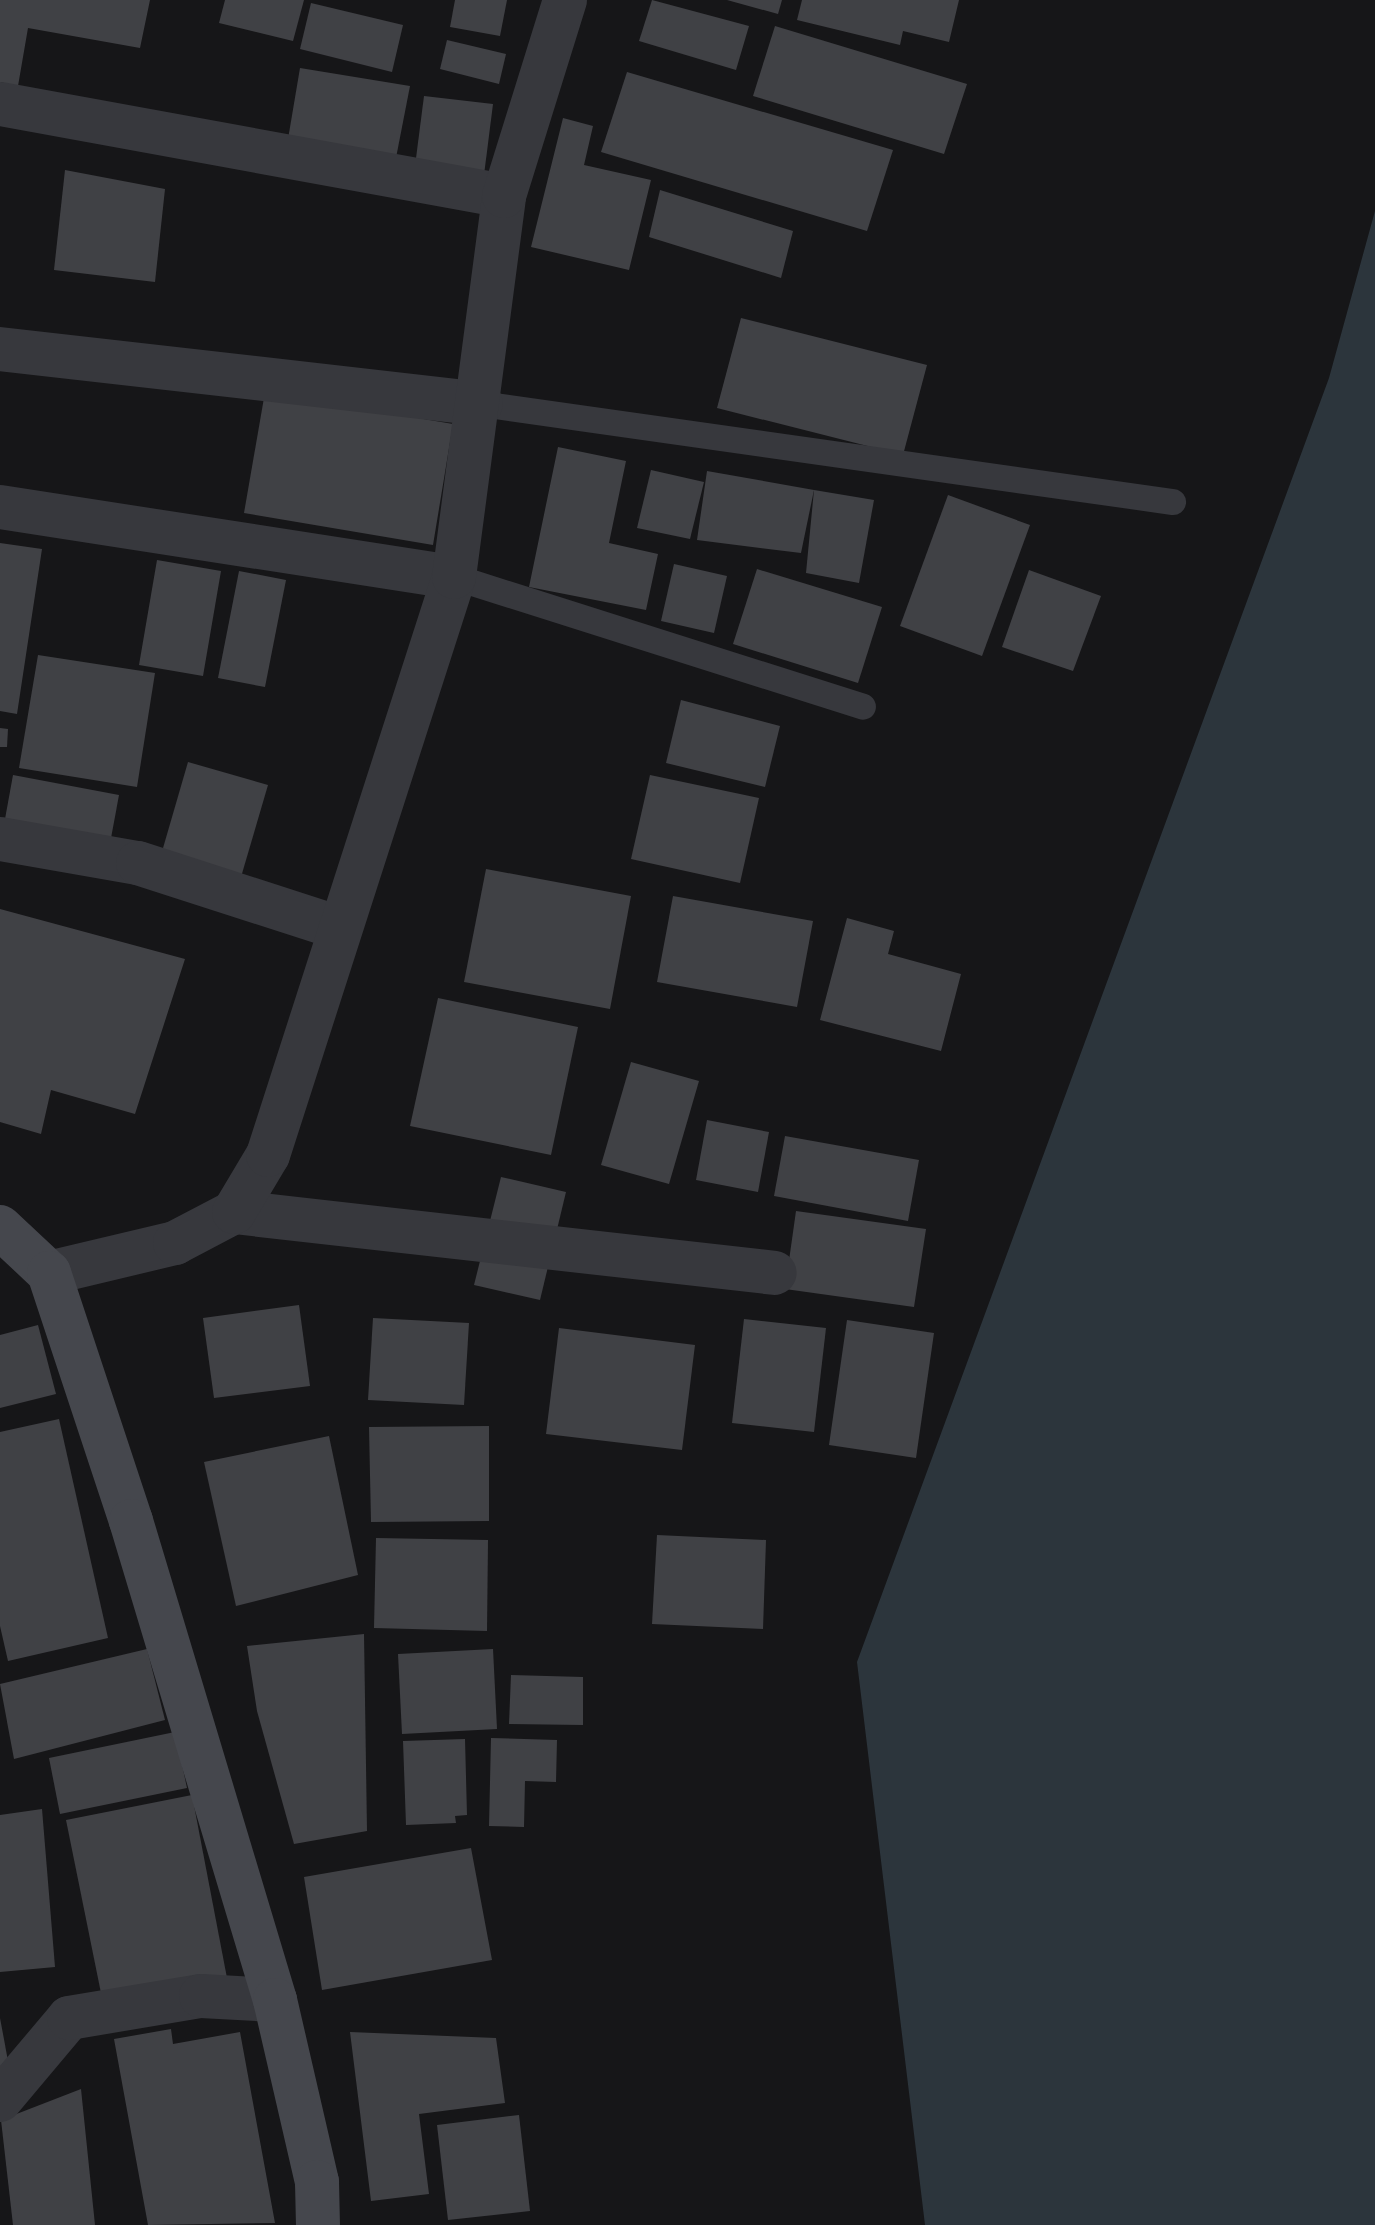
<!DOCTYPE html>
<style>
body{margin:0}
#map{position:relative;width:1375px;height:2225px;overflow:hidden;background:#161618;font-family:"Exo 2",sans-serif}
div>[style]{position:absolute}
.water>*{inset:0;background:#2c353c}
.building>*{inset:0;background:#404145}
.lane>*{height:26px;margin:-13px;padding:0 13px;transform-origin:13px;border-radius:13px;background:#37383d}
.street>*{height:44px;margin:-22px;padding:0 22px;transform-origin:22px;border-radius:22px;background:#37383d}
.secondary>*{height:44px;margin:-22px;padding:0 22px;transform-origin:22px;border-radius:22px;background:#45474d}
span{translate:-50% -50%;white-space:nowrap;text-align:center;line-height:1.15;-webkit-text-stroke:6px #111113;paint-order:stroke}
</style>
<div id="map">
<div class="water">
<i style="clip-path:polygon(1375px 211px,1375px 2225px,925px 2225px,857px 1662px,1329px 378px)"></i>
</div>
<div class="building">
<i style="clip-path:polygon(0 0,150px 0,140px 48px,28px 28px,18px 86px,0 82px)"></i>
<i style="clip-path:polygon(225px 0,304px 0,293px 41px,219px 23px)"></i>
<i style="clip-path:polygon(455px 0,507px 0,500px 36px,450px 27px)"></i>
<i style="clip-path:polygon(652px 0,749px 26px,736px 70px,639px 41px)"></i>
<i style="clip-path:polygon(727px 0,782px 0,778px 14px)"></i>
<i style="clip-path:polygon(802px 0,959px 0,949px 42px,903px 31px,900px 45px,797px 20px)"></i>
<i style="clip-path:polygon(311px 3px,403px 25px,392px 72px,300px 49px)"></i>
<i style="clip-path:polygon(775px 26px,967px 84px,944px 154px,753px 96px)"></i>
<i style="clip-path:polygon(447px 40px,506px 54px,499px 84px,440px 69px)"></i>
<i style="clip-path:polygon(300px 68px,410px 86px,395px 163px,287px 145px)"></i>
<i style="clip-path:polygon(627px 72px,893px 150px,867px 231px,601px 152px)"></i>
<i style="clip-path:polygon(424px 96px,493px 104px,484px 175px,415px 166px)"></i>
<i style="clip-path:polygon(563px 118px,593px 126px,584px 165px,651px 180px,629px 270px,531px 247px)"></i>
<i style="clip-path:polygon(65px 170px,165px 189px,155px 282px,54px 270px)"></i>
<i style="clip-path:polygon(660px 190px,793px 231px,781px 278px,649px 237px)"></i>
<i style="clip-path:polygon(741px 318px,927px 365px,903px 455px,717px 408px)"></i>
<i style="clip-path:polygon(265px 392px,453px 424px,433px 545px,244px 513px)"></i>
<i style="clip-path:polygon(558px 447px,626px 461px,609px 543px,658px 554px,646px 610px,529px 587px)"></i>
<i style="clip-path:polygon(651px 470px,704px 482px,690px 539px,637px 528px)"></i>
<i style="clip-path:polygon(707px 471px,814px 490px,801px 553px,697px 540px)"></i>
<i style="clip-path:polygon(814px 490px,874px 500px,859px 583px,806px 573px)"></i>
<i style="clip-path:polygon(948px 495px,1030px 525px,982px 656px,900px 626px)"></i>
<i style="clip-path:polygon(0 543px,42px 549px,17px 714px,0 711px)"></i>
<i style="clip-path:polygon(157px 560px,221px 571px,203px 676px,139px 665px)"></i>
<i style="clip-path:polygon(674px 564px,727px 576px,714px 633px,661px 621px)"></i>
<i style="clip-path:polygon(757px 569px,882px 607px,858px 683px,733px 644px)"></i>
<i style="clip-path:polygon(1029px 570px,1101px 596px,1073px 671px,1002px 647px)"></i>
<i style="clip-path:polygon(239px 571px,286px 580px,265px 687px,218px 678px)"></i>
<i style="clip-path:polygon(38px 655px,155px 673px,137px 787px,19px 768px)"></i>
<i style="clip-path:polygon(681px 700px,780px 726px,765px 787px,666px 763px)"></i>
<i style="clip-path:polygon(0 728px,8px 729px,7px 747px,0 747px)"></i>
<i style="clip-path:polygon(188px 762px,268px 785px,241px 877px,161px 855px)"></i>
<i style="clip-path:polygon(13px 775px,119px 795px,109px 849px,3px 830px)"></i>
<i style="clip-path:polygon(650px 775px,759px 798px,740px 883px,631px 859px)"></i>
<i style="clip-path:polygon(486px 869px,631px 896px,610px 1009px,464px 982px)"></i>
<i style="clip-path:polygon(673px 896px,813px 921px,797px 1007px,657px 982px)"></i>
<i style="clip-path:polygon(0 909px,185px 959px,135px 1114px,51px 1090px,41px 1134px,0 1122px)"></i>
<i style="clip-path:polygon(847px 918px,894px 931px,888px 954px,961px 974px,941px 1051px,820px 1020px)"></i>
<i style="clip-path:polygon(438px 998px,578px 1027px,551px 1155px,410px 1126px)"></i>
<i style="clip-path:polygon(631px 1062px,699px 1081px,669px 1184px,601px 1165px)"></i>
<i style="clip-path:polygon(707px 1120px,769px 1132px,758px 1192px,696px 1180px)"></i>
<i style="clip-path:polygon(785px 1136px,919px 1160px,908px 1221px,774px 1196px)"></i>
<i style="clip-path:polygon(501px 1177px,566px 1192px,540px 1300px,474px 1285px)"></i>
<i style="clip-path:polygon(796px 1211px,926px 1229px,914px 1307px,785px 1289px)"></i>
<i style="clip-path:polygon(299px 1305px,310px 1386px,214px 1398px,203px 1318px)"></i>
<i style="clip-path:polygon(373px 1318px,469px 1323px,464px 1405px,368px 1400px)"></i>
<i style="clip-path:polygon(744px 1319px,826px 1328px,814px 1432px,732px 1423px)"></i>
<i style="clip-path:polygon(847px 1320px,934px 1333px,916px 1458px,829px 1445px)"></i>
<i style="clip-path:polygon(38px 1325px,56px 1394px,0 1408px,0 1335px)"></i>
<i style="clip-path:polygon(559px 1328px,695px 1345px,682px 1450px,546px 1434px)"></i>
<i style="clip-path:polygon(59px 1419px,108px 1638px,8px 1661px,0 1626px,0 1432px)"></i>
<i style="clip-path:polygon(489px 1426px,489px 1521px,371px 1522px,369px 1427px)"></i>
<i style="clip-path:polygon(329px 1436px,358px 1575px,236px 1606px,204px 1462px)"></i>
<i style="clip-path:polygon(657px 1535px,766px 1540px,763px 1629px,652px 1624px)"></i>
<i style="clip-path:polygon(376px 1538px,488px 1540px,487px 1631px,374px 1628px)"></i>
<i style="clip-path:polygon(364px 1634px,367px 1831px,294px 1844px,257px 1711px,247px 1646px)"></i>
<i style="clip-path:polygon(147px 1649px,165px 1720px,14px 1759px,0 1684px)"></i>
<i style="clip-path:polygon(493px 1649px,497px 1729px,402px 1734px,398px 1654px)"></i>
<i style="clip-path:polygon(511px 1675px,583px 1677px,583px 1725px,509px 1724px)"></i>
<i style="clip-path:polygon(175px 1732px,187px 1788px,60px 1814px,49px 1758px)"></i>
<i style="clip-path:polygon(491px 1738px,557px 1740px,556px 1782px,525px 1781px,524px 1827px,489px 1826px)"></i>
<i style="clip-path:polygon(465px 1739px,467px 1815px,455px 1816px,456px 1823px,406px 1825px,403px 1741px)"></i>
<i style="clip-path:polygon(192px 1795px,227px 1978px,103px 2003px,66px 1820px)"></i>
<i style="clip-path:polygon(42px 1809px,55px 1967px,0 1972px,0 1815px)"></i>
<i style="clip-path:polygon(471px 1848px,492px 1960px,322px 1990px,304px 1877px)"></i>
<i style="clip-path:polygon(0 2018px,11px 2077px,0 2079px)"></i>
<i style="clip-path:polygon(171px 2029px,173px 2044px,240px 2032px,275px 2223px,148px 2225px,114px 2039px)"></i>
<i style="clip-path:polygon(350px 2032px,496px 2038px,505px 2103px,419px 2114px,429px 2194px,371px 2201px)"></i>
<i style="clip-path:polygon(81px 2089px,95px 2225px,13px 2225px,1px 2120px)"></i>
<i style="clip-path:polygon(519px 2115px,530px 2211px,448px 2220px,437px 2125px)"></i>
</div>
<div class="lane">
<i style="left:481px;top:404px;width:699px;rotate:8.06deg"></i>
<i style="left:454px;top:577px;width:429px;rotate:17.6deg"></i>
</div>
<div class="street">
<i style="left:0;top:104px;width:512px;rotate:10.34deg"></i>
<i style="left:0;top:349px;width:484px;rotate:6.5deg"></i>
<i style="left:0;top:507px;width:459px;rotate:8.8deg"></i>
<i style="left:0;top:839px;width:140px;rotate:9.9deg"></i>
<i style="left:138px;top:863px;width:208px;rotate:17.9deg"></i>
<i style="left:234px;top:1212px;width:544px;rotate:6.43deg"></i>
<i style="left:49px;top:1273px;width:130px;rotate:-13.4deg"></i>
<i style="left:175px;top:1243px;width:67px;rotate:-27.7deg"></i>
<i style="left:234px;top:1212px;width:66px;rotate:-59.2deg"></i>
<i style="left:268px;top:1155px;width:607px;rotate:-72.16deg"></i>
<i style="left:454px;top:577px;width:384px;rotate:-82.5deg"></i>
<i style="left:504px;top:196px;width:205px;rotate:-72.7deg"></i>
<i style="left:0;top:2100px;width:107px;rotate:-49.9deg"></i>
<i style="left:69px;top:2018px;width:134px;rotate:-9.5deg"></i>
<i style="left:201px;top:1996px;width:74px;rotate:3.1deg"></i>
</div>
<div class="secondary">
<i style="left:0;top:1227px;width:67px;rotate:43.2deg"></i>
<i style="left:49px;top:1273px;width:261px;rotate:71.7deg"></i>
<i style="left:131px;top:1521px;width:500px;rotate:73.27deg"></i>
<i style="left:275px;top:2000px;width:187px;rotate:77deg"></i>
<i style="left:317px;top:2182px;width:43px;rotate:88.7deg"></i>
</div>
</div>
